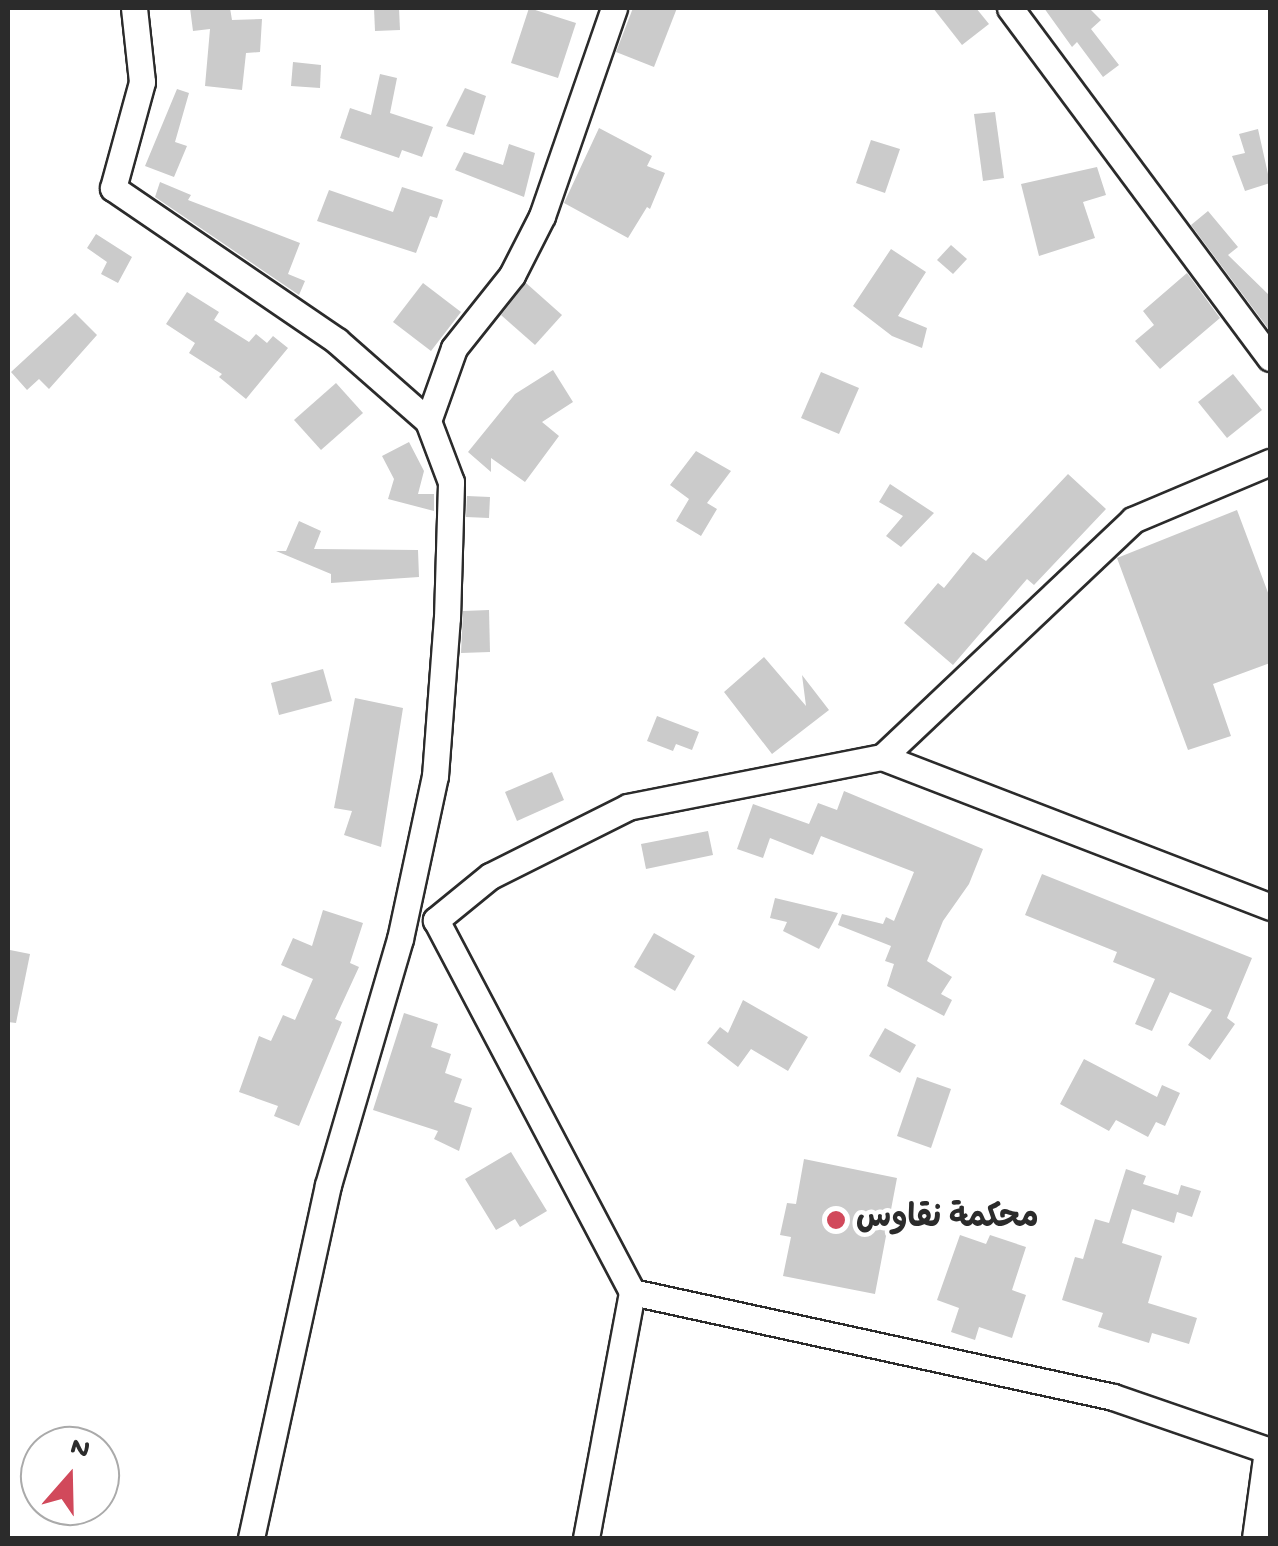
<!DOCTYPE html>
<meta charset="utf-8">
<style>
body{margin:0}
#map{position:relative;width:1278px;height:1546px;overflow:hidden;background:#fff;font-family:"Gochi Hand","Playpen Sans Arabic",sans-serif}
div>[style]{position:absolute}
.building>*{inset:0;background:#cbcbcb}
.roads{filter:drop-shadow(2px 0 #2b2b2b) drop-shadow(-2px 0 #2b2b2b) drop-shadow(0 2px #2b2b2b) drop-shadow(0 -2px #2b2b2b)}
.minor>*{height:25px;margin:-12.5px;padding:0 12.5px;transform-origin:12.5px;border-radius:12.5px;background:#fff}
.dots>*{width:28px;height:28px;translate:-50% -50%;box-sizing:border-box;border:5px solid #fff;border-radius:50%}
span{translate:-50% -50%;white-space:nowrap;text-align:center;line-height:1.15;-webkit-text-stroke:9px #fff;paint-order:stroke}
.poi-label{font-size:32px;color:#2b2b2b;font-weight:700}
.left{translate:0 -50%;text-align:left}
.frame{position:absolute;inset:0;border:10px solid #2b2b2b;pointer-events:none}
.north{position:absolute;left:20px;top:1426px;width:100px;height:100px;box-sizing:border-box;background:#fff;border:2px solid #aaa;border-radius:50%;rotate:20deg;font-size:28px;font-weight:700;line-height:40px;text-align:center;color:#2b2b2b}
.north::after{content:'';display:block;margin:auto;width:35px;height:45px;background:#d1495b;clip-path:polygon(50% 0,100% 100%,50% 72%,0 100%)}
</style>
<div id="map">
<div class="building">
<i style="clip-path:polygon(190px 8px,230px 8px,232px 20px,262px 19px,260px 52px,246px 53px,242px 90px,205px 86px,210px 29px,193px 31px)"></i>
<i style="clip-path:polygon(374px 8px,399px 8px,400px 30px,375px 31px)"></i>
<i style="clip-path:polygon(529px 8px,576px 23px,558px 78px,511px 63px)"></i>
<i style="clip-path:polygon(633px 8px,677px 8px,654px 67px,616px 52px)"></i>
<i style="clip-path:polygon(933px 8px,976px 8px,989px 24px,962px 45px)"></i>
<i style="clip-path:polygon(1044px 8px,1089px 8px,1101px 20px,1091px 29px,1119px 65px,1103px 77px,1077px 42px,1072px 47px)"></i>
<i style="clip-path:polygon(293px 62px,321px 65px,320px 88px,291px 86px)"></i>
<i style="clip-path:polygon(380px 74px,397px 78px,390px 113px,433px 127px,422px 157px,402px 150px,399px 158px,340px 138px,350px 108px,371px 115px)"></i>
<i style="clip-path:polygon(465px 88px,486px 96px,474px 135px,446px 126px)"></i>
<i style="clip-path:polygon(177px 89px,189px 93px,175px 142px,187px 146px,174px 177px,145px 166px)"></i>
<i style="clip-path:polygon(995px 112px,1004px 178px,983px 181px,974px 114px)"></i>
<i style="clip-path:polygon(599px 128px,652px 156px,647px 166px,665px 173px,650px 209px,647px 207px,628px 238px,564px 203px)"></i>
<i style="clip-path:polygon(1258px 129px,1270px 183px,1245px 191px,1232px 156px,1245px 153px,1239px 134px)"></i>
<i style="clip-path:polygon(871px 140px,900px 149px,885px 193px,856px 183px)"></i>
<i style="clip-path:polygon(509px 144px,535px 153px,524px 197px,455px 170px,464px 152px,503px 165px)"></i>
<i style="clip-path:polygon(1097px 167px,1106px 195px,1083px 202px,1095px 238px,1039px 256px,1021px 184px)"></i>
<i style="clip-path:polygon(160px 182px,191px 195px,188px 200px,300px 243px,288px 274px,305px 281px,299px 295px,155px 197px)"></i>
<i style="clip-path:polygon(402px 187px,443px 200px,437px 218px,430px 216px,416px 253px,317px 221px,329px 190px,393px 212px)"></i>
<i style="clip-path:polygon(1208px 211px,1238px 247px,1228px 255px,1270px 296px,1270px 331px,1191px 225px)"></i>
<i style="clip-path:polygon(96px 234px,132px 257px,118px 283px,101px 274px,107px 262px,87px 248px)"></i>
<i style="clip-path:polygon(951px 245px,967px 259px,953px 274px,937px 260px)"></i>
<i style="clip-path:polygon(891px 249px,926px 272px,898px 316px,927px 328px,922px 348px,892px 336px,853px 306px)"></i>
<i style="clip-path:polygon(1187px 273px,1220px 318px,1160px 369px,1135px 341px,1154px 325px,1143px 311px)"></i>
<i style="clip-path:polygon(423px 283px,461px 312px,431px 351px,393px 322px)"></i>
<i style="clip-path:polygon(526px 283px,562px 315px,535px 345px,501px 315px)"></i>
<i style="clip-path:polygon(187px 292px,219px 312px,214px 320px,249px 342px,256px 334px,267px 343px,273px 336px,288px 348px,246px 399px,219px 377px,222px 374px,189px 353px,195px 343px,166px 324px)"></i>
<i style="clip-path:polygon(75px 313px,97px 335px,49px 389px,39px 379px,27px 390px,11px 372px)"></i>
<i style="clip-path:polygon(553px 370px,573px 402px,542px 422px,559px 436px,525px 482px,491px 458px,491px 472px,468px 452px,515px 394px)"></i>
<i style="clip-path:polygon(821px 372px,859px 388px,839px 434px,801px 418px)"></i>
<i style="clip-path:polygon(1233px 374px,1262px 410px,1227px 438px,1198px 402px)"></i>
<i style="clip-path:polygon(336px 383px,363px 413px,321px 450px,294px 420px)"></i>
<i style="clip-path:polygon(409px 442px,424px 471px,418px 494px,434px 494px,434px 511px,388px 499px,394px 479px,382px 456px)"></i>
<i style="clip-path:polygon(696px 451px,731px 471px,707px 503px,717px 509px,701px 536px,676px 521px,689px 499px,670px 485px)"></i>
<i style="clip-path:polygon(1068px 474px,1106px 509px,1034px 585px,1027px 579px,953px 665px,904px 623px,938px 583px,944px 588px,973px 552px,986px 561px)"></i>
<i style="clip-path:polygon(890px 484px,934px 513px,901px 547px,886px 536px,903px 516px,879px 502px)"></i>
<i style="clip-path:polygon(467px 496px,490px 497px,489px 518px,466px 517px)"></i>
<i style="clip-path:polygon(1237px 510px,1270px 598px,1270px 663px,1213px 684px,1231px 736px,1188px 750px,1117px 558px)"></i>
<i style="clip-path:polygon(299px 521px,321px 531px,314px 549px,418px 550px,419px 577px,331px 583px,331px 574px,276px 551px,286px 551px)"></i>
<i style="clip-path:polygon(489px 610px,490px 652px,461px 653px,463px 611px)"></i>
<i style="clip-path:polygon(764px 657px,806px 706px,802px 675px,829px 710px,772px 754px,724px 692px)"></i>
<i style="clip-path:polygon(323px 669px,332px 701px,279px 715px,271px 683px)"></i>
<i style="clip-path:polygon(355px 698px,403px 708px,381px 847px,344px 835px,352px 811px,334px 808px)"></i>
<i style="clip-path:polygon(657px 716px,699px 732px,692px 750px,676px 744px,673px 751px,647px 741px)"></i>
<i style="clip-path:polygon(552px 772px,564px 800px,517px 821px,505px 792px)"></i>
<i style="clip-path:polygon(844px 791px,983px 849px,969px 884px,943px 921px,927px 961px,952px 977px,941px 994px,952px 1000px,944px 1016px,887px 986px,894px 964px,885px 961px,891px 946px,838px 925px,842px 914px,883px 924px,886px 917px,894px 921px,914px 872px,821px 836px,813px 855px,770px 838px,763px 858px,737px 849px,753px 804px,809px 824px,818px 803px,837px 810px)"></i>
<i style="clip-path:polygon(708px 831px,713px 855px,646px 869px,641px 844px)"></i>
<i style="clip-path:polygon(1042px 874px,1252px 958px,1227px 1018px,1235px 1024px,1210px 1060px,1188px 1045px,1212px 1010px,1170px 992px,1152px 1031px,1135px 1024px,1155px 979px,1113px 962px,1117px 952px,1025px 915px)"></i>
<i style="clip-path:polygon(775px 898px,838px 913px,819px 949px,783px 931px,787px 922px,770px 918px)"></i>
<i style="clip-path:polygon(323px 910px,363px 923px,350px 963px,359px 967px,335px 1019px,342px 1022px,299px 1126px,274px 1116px,278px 1106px,239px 1092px,259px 1036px,271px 1041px,283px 1015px,295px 1020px,313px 979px,281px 965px,293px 938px,312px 946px)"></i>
<i style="clip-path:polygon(654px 933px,695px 956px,675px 991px,634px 967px)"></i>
<i style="clip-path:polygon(10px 950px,30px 954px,16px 1023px,8px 1022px)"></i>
<i style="clip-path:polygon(743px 1000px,808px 1037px,788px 1071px,751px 1049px,738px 1067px,707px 1043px,720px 1027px,728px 1033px)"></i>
<i style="clip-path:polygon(404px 1013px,438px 1024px,431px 1047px,451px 1054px,445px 1073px,462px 1079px,454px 1102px,472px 1108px,459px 1151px,434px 1139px,438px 1131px,373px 1110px)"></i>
<i style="clip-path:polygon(885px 1028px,916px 1045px,900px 1073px,869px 1056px)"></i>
<i style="clip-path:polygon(1084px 1059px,1157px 1097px,1162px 1085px,1180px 1093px,1165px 1126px,1156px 1122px,1148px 1137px,1116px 1120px,1109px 1131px,1060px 1104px)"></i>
<i style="clip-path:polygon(917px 1077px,951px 1089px,931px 1148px,897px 1136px)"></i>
<i style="clip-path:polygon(511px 1152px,547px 1211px,520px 1227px,515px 1219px,496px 1230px,465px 1179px)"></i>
<i style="clip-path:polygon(804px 1159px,897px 1178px,875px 1294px,783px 1276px,791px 1237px,780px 1235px,787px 1203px,796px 1204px)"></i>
<i style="clip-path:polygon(1126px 1169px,1146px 1176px,1143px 1184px,1178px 1195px,1181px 1185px,1201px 1191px,1192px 1217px,1177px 1212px,1174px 1223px,1132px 1209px,1122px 1243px,1162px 1256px,1148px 1303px,1197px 1318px,1189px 1344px,1152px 1333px,1149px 1343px,1098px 1327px,1103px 1313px,1062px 1300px,1075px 1257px,1083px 1259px,1095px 1219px,1109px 1223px)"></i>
<i style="clip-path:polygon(960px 1235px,986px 1244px,990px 1235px,1026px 1247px,1012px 1290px,1026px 1295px,1012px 1338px,979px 1327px,975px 1340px,951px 1332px,959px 1308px,937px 1300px)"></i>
</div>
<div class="roads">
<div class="minor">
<i style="left:134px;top:8px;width:74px;rotate:83.8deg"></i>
<i style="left:142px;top:82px;width:110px;rotate:105.3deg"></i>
<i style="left:113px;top:188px;width:271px;rotate:34.3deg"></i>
<i style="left:337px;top:341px;width:121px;rotate:41.3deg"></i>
<i style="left:1010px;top:8px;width:436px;rotate:53.4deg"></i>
<i style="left:1270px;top:462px;width:149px;rotate:157.1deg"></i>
<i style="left:1133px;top:520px;width:345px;rotate:136.6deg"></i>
<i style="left:882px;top:757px;width:259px;rotate:168.9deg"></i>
<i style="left:628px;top:807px;width:154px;rotate:153.4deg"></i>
<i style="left:490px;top:876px;width:70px;rotate:140.8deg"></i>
<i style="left:436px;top:920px;width:420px;rotate:62.2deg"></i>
<i style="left:632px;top:1292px;width:492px;rotate:12.3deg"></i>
<i style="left:1113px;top:1397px;width:166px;rotate:19deg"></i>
<i style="left:882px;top:757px;width:416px;rotate:21.1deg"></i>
<i style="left:251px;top:1538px;width:361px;rotate:-77.7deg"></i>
<i style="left:328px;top:1185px;width:256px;rotate:-73.7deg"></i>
<i style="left:400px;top:939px;width:167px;rotate:-77.9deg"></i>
<i style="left:435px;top:776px;width:158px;rotate:-85.7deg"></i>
<i style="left:447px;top:618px;width:136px;rotate:-88.3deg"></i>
<i style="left:451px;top:482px;width:65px;rotate:-110.7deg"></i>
<i style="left:428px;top:421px;width:77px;rotate:-70.4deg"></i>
<i style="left:454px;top:348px;width:93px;rotate:-51.5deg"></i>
<i style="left:512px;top:275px;width:66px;rotate:-63deg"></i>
<i style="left:542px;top:216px;width:220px;rotate:-70.9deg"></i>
<i style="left:586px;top:1538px;width:250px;rotate:-79.4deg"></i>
<i style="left:1255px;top:1538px;width:89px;rotate:-82.2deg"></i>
</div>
</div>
<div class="dots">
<i style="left:836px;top:1220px;background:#d1495b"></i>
</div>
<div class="poi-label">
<span class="left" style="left:856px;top:1220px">محكمة نقاوس</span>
</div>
<div class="frame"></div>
<div class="north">N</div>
</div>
